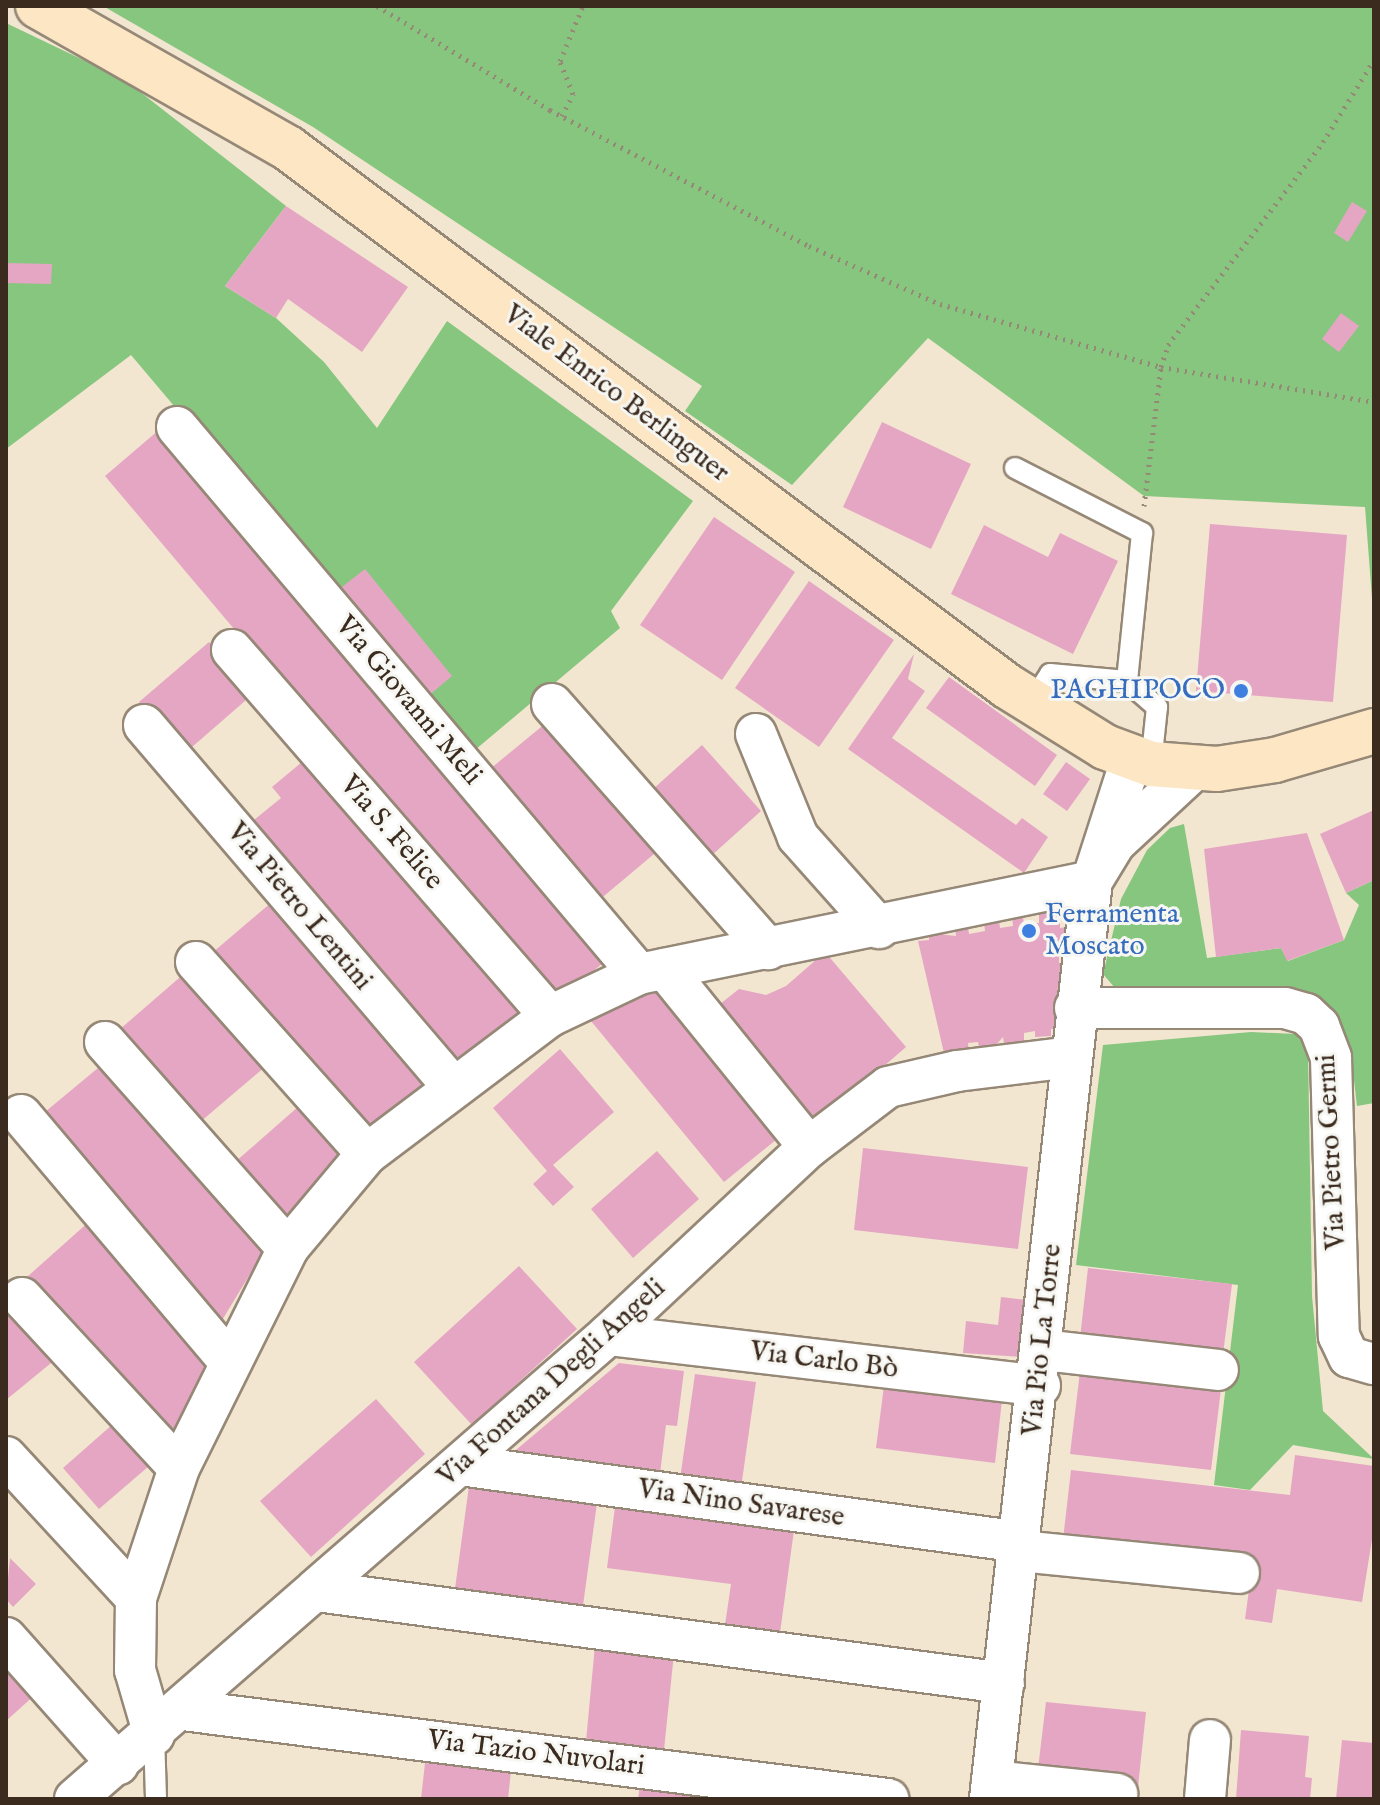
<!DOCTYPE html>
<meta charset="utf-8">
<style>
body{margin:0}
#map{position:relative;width:1380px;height:1805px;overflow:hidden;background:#f2e6d0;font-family:"IM FELL English",serif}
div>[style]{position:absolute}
.green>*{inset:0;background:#86c67e}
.building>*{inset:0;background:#e5a6c4}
.path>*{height:5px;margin-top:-2.5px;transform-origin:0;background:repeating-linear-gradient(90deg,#968877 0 2px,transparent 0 8px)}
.roads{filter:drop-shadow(2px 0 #968877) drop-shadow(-2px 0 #968877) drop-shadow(0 2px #968877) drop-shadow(0 -2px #968877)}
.lane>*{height:20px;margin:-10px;padding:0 10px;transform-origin:10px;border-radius:10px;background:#fff}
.street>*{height:40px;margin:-20px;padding:0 20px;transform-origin:20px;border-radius:20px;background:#fff}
.secondary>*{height:44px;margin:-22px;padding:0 22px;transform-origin:22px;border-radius:22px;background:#fce6c4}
.dots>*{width:22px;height:22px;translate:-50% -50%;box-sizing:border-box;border:4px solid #f6f6f2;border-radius:50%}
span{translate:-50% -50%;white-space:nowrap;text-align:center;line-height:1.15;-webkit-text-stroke:6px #f6f6f2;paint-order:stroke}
.street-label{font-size:28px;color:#3b2a1e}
.shop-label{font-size:28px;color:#366cbe}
.right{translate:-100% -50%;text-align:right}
.left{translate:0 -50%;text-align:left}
.frame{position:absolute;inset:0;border:8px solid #3b2a1e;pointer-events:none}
</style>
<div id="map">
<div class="green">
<i style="clip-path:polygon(103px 6px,1374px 6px,1374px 624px,1365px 507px,1144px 496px,928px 338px,792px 485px,685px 411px,702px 386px,313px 127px)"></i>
<i style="clip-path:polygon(6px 23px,125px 80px,286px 206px,225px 286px,276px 318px,324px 362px,377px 428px,447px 321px,693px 501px,611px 611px,620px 628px,469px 755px,131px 355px,6px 449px)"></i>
<i style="clip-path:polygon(1184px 824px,1207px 958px,1281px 948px,1288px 961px,1344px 940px,1359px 905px,1346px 893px,1374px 880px,1374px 1103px,1357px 1106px,1351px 1055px,1342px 1035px,1115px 988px,1103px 974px,1121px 899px,1147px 850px,1170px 828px)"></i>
<i style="clip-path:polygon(1251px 1032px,1295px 1034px,1308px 1049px,1312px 1296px,1323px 1411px,1374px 1459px,1293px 1445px,1250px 1490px,1214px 1485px,1238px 1285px,1076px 1265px,1103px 1045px)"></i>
</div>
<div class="building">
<i style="clip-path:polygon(1352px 202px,1367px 211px,1348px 242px,1334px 233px)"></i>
<i style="clip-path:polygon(286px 206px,408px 287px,362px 352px,288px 299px,276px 318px,225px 286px)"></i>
<i style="clip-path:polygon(6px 263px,52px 264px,51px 284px,6px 283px)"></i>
<i style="clip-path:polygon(1341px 313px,1359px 326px,1339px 352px,1322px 339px)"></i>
<i style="clip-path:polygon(882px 422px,971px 464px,931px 549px,843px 507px)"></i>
<i style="clip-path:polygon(160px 429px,611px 956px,552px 1006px,105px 476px)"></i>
<i style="clip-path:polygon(714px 517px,795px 572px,722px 680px,640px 625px)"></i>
<i style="clip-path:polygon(1210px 524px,1347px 535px,1333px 702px,1196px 691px)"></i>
<i style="clip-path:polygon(984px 525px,1048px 557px,1060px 533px,1118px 561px,1073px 654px,951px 594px)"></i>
<i style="clip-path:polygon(365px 569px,452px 676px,426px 698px,338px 590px)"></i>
<i style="clip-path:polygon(809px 581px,894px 640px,819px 747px,735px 688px)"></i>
<i style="clip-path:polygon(209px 642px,253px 694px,184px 754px,139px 702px)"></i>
<i style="clip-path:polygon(914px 654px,908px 679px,925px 691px,892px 738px,1016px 825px,1022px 818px,1048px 837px,1024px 873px,848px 749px)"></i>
<i style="clip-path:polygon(949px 677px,1057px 755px,1035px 786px,926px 708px)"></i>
<i style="clip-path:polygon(552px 718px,660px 849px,598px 901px,490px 769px)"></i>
<i style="clip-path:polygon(702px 745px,761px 811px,711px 856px,652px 790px)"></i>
<i style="clip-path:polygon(308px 757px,523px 1011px,459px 1065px,254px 820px,281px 798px,272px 787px)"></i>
<i style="clip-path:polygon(1066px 762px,1090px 779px,1067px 811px,1043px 794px)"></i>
<i style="clip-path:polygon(1374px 810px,1374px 880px,1346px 893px,1320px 834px)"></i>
<i style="clip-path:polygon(1307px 833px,1344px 940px,1287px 961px,1281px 948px,1216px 957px,1204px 849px)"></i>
<i style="clip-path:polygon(279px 896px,436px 1084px,373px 1138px,212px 953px)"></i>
<i style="clip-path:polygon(1046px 908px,1053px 908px,1054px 915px,1060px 915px,1060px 928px,1067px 927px,1067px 945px,1059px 946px,1059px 963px,1067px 962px,1067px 982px,1058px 983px,1057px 1029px,1051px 1029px,1051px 1036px,1035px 1037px,1035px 1031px,1024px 1033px,1024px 1041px,1004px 1044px,1003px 1037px,996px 1045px,979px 1048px,978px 1042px,968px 1043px,969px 1052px,944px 1053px,918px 941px,929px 940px,929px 933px,956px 936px,955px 927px,968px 926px,969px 934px,985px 931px,984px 923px,999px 920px,1000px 928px,1013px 926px,1012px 918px,1023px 917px,1024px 924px,1039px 923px,1039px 913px)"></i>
<i style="clip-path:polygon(825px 952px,906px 1047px,815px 1126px,715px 1008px,739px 989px,766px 995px,786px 986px)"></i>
<i style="clip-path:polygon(186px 972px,266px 1066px,199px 1123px,119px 1030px)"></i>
<i style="clip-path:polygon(660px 989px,782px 1135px,724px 1182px,586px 1015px)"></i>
<i style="clip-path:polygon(560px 1049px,614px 1112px,553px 1165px,574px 1187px,553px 1206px,533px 1184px,547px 1171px,493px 1108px)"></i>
<i style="clip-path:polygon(110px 1058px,267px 1246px,221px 1322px,45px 1112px)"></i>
<i style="clip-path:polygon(299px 1106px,349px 1163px,285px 1219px,235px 1162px)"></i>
<i style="clip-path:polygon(863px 1148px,1028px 1167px,1018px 1249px,854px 1230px)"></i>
<i style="clip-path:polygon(657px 1151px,699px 1199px,633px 1258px,591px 1209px)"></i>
<i style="clip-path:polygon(92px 1219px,209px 1354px,176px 1438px,27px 1277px)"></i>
<i style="clip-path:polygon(519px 1266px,577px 1329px,472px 1425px,414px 1362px)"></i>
<i style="clip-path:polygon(1088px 1268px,1232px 1284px,1223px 1354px,1080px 1338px)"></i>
<i style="clip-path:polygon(1001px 1297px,1027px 1300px,1021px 1357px,963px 1353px,966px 1321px,998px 1325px)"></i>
<i style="clip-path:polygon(16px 1301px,62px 1354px,6px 1400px,6px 1309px)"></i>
<i style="clip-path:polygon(619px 1363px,684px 1371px,677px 1426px,666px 1425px,659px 1482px,503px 1461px)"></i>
<i style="clip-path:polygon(1080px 1372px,1221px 1389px,1211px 1470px,1070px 1454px)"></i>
<i style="clip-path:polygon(695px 1374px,756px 1382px,741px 1488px,680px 1479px)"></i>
<i style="clip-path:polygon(884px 1386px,1002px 1400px,995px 1463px,876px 1448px)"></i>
<i style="clip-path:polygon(376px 1399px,425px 1454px,311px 1557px,260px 1501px)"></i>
<i style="clip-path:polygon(113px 1424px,149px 1466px,99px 1509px,63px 1468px)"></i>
<i style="clip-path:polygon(1295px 1455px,1374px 1466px,1374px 1527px,1362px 1602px,1277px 1589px,1272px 1623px,1245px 1619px,1252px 1568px,1062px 1548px,1071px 1470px,1290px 1495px)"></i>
<i style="clip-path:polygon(469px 1486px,597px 1503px,582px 1613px,454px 1596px)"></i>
<i style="clip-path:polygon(615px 1507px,794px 1530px,780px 1633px,725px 1625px,731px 1584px,607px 1568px)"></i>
<i style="clip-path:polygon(10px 1558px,36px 1584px,13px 1607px,6px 1599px)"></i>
<i style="clip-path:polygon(595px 1645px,674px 1653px,664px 1750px,586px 1741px)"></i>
<i style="clip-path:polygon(6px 1657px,37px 1693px,6px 1721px)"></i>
<i style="clip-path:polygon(1046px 1702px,1146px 1712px,1138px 1787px,1037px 1777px)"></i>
<i style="clip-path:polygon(1241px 1730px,1309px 1736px,1305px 1777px,1312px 1778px,1310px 1799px,1236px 1799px)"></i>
<i style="clip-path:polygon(1342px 1740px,1374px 1743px,1374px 1799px,1336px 1799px)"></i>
<i style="clip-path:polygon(425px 1763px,511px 1771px,508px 1799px,421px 1799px)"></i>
<i style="clip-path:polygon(640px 1785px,733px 1799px,638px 1799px)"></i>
</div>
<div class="path">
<i style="left:377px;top:6px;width:202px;rotate:31deg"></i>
<i style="left:550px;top:110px;width:293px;rotate:27.7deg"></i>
<i style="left:809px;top:246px;width:143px;rotate:23.9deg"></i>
<i style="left:940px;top:304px;width:230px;rotate:15.9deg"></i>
<i style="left:1161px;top:367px;width:216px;rotate:9.3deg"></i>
<i style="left:562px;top:116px;width:25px;rotate:-63deg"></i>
<i style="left:573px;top:94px;width:35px;rotate:-112deg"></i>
<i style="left:560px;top:61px;width:60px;rotate:-67.3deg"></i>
<i style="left:1144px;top:506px;width:140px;rotate:-83deg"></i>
<i style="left:1161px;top:367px;width:23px;rotate:-72deg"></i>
<i style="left:1168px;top:345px;width:255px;rotate:-52.6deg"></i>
<i style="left:1323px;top:142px;width:97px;rotate:-58.1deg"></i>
</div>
<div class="roads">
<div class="lane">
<i style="left:1015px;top:468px;width:143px;rotate:27.1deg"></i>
<i style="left:1142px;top:533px;width:149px;rotate:95.8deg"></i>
<i style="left:1127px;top:681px;width:40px;rotate:41deg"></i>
<i style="left:1157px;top:707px;width:57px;rotate:96deg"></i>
<i style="left:1032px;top:702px;width:33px;rotate:-57deg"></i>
<i style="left:1050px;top:674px;width:77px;rotate:5.2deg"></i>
<i style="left:154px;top:1735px;width:64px;rotate:88.2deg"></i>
</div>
<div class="street">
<i style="left:177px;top:427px;width:716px;rotate:49.82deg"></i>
<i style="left:232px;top:650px;width:485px;rotate:49deg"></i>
<i style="left:552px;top:704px;width:327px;rotate:48.6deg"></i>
<i style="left:144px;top:725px;width:477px;rotate:49.5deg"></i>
<i style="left:756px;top:734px;width:111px;rotate:67.8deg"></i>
<i style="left:798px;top:837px;width:122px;rotate:48.3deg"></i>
<i style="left:196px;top:962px;width:257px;rotate:48.3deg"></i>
<i style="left:665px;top:969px;width:229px;rotate:51deg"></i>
<i style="left:1075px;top:1008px;width:210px"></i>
<i style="left:1285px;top:1008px;width:22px;rotate:16deg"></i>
<i style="left:1306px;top:1014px;width:18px;rotate:43deg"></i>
<i style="left:1319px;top:1026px;width:34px;rotate:69deg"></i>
<i style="left:1331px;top:1058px;width:278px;rotate:88.4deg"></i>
<i style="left:1339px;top:1336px;width:23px;rotate:65deg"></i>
<i style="left:1349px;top:1357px;width:26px;rotate:16deg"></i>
<i style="left:105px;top:1042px;width:276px;rotate:48.5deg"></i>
<i style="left:21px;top:1115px;width:321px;rotate:49.8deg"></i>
<i style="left:22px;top:1298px;width:231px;rotate:47.3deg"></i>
<i style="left:608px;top:1335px;width:435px;rotate:6.7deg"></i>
<i style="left:1043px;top:1350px;width:176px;rotate:6.5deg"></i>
<i style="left:6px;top:1457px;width:192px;rotate:47.3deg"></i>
<i style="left:460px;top:1465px;width:566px;rotate:7.82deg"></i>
<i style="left:1020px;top:1551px;width:220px;rotate:5.7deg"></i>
<i style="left:317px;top:1591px;width:693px;rotate:7.63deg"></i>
<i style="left:6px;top:1638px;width:169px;rotate:48.4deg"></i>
<i style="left:183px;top:1710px;width:711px;rotate:7.2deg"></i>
<i style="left:154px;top:1735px;width:68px;rotate:-106.3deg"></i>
<i style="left:135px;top:1670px;width:72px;rotate:-89.2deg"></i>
<i style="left:136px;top:1598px;width:137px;rotate:-71.7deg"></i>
<i style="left:179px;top:1468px;width:246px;rotate:-63.6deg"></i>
<i style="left:288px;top:1248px;width:123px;rotate:-50deg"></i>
<i style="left:367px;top:1154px;width:229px;rotate:-37deg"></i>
<i style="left:550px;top:1016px;width:98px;rotate:-25.3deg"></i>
<i style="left:639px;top:974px;width:462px;rotate:-11.6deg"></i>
<i style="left:1092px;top:881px;width:44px;rotate:-58.8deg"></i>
<i style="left:1115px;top:843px;width:109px;rotate:-42.8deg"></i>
<i style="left:992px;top:1781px;width:126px;rotate:5.9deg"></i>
<i style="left:75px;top:1799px;width:707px;rotate:-41.04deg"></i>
<i style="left:608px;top:1335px;width:275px;rotate:-43.1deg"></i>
<i style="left:809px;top:1147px;width:99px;rotate:-37.2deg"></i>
<i style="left:888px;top:1087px;width:71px;rotate:-13.1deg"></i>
<i style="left:957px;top:1071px;width:115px;rotate:-7deg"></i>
<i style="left:990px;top:1799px;width:924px;rotate:-83.66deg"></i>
<i style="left:1092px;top:881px;width:130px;rotate:-72.1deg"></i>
<i style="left:1205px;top:1799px;width:59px;rotate:-85.2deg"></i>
</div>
<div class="secondary">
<i style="left:38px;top:6px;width:288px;rotate:29.6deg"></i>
<i style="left:288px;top:148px;width:898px;rotate:36.81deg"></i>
<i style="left:1007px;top:686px;width:115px;rotate:31.9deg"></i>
<i style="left:1105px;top:747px;width:49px;rotate:20.3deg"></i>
<i style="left:1151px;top:764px;width:66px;rotate:4.3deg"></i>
<i style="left:1217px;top:769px;width:59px;rotate:-8.8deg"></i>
<i style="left:1275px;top:760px;width:103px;rotate:-16.3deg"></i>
</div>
</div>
<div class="dots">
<i style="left:1241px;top:691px;background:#3f7fe0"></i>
<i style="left:1029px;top:931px;background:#3f7fe0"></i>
</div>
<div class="street-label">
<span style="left:616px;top:394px;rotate:37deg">Viale Enrico Berlinguer</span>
<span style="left:408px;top:701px;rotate:50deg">Via Giovanni Meli</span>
<span style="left:391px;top:833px;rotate:49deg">Via S. Felice</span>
<span style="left:299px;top:907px;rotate:50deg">Via Pietro Lentini</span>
<span style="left:1332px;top:1152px;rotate:-93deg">Via Pietro Germi</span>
<span style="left:1043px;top:1340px;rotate:-84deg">Via Pio La Torre</span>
<span style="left:824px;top:1361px;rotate:7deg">Via Carlo Bò</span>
<span style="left:552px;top:1383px;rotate:-42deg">Via Fontana Degli Angeli</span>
<span style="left:741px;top:1504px;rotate:8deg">Via Nino Savarese</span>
<span style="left:536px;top:1754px;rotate:7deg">Via Tazio Nuvolari</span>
</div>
<div class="shop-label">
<span class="right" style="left:1225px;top:691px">PAGHIPOCO</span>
<span class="left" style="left:1045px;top:931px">Ferramenta<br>Moscato</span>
</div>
<div class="frame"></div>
</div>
